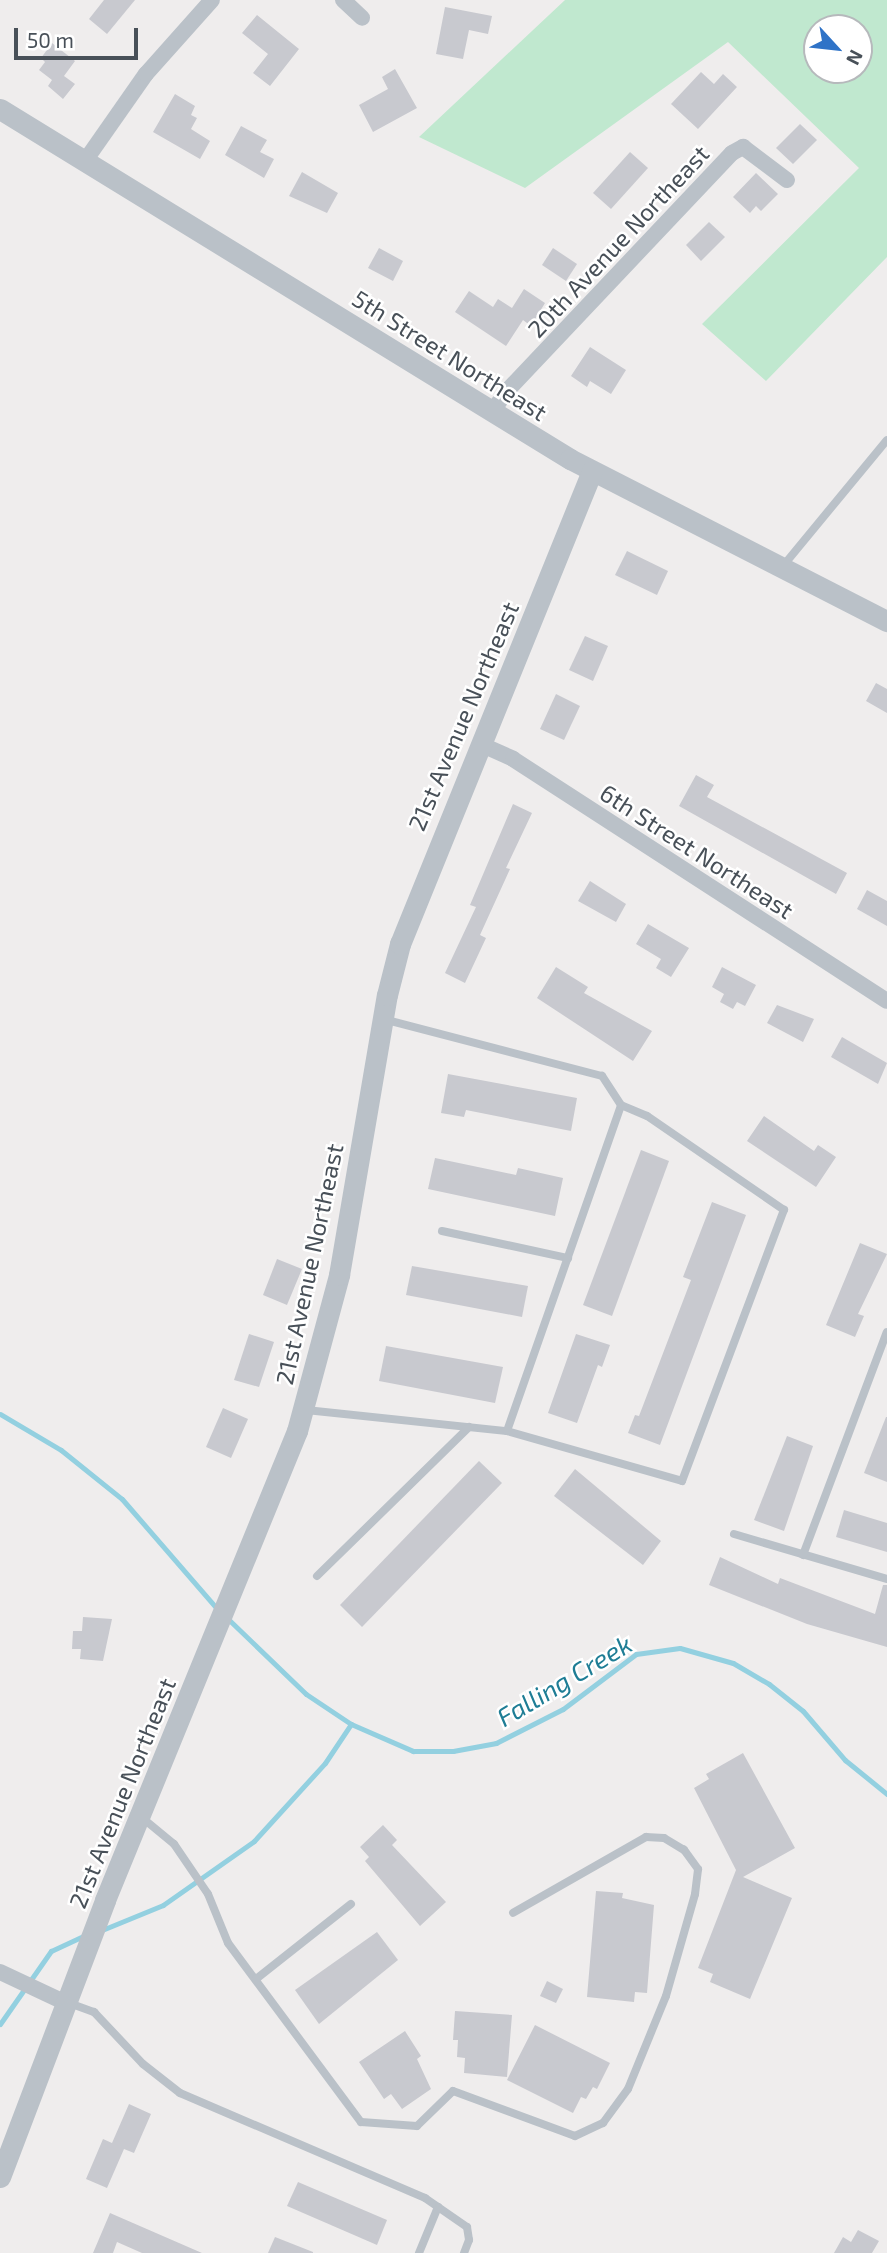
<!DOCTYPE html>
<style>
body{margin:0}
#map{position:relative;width:887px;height:2253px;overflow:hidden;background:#efeded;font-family:"Exo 2",sans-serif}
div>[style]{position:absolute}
.green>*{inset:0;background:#c0e8cf}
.stream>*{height:5px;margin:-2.5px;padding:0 2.5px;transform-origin:2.5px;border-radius:2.5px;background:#93d0e0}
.building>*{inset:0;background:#c8c9cf}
.service>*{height:8px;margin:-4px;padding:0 4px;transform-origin:4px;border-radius:4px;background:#bac1c8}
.minor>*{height:16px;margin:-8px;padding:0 8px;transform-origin:8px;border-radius:8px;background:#bac1c8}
.tertiary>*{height:21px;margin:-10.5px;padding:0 10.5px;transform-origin:10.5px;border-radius:10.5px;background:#bac1c8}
span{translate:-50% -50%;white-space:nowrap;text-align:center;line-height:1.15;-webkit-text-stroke:5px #fff;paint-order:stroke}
.street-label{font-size:24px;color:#485058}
.water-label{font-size:26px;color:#1e7d95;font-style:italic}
.north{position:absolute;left:803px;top:14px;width:70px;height:70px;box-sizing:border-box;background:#fff;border:2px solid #b6b9bc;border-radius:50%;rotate:117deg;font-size:19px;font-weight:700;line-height:28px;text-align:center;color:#485058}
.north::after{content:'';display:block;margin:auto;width:24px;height:32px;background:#2f73c7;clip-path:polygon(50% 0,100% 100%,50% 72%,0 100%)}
.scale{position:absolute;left:14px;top:28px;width:124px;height:32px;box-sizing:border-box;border:4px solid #485058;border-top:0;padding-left:9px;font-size:21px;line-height:24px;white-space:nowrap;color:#485058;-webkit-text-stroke:5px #fff;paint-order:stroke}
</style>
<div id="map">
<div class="green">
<i style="clip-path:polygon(evenodd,565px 0,887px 0,887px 257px,766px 381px,702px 324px,859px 168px,728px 42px,525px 188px,419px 137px,565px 0,817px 28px,859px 28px,859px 70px,817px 70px,817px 28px)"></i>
</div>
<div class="stream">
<i style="left:0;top:1414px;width:71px;rotate:30.5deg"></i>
<i style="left:61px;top:1450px;width:78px;rotate:38.8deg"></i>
<i style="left:122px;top:1499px;width:148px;rotate:49.1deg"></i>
<i style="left:226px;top:1617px;width:111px;rotate:43.9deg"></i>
<i style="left:306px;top:1694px;width:54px;rotate:33.7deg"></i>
<i style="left:351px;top:1724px;width:68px;rotate:23.5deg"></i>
<i style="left:413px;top:1751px;width:40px"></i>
<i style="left:453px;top:1751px;width:44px;rotate:-10.5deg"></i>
<i style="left:496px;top:1743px;width:75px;rotate:-26.9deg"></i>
<i style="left:563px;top:1709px;width:91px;rotate:-37deg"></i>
<i style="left:636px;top:1654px;width:44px;rotate:-7.8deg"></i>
<i style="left:680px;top:1648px;width:55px;rotate:15.8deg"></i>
<i style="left:733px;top:1663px;width:42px;rotate:30.3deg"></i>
<i style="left:769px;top:1684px;width:43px;rotate:38.5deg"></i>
<i style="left:803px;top:1711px;width:65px;rotate:49.4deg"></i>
<i style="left:845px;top:1760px;width:54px;rotate:39deg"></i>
<i style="left:102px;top:1930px;width:66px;rotate:-22.3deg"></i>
<i style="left:163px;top:1905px;width:111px;rotate:-35.1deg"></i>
<i style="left:254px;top:1841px;width:105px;rotate:-47.7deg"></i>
<i style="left:325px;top:1763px;width:47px;rotate:-56.3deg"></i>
<i style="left:0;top:2024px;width:89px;rotate:-55.1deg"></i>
<i style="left:51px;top:1951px;width:38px;rotate:-25deg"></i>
</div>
<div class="building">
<i style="clip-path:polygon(104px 0,135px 0,107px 34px,89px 19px)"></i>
<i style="clip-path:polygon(445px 7px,492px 16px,488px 34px,469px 30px,463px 59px,436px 54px)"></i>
<i style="clip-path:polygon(257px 15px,299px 49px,270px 86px,253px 73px,268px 54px,242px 33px)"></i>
<i style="clip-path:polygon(52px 43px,75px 61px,64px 76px,75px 84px,63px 99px,48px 86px,52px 80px,39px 70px,45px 62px,41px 58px)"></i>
<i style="clip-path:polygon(395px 69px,417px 108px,373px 132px,359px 105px,388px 89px,382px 77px)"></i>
<i style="clip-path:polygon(701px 72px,714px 84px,723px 74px,737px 87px,698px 129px,671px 104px)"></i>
<i style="clip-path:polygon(175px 94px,195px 106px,191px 115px,197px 118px,191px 129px,210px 141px,200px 159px,153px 132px)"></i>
<i style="clip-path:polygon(800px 124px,817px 140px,793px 164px,776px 148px)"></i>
<i style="clip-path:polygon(241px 126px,267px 140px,260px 152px,274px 159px,264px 178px,225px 155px)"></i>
<i style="clip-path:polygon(630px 152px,648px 168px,611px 209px,593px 193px)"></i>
<i style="clip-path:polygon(302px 172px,338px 193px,327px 213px,289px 196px)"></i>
<i style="clip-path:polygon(756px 173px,778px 194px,761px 211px,756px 206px,750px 213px,733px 197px)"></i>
<i style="clip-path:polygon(709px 222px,725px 237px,701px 261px,686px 245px)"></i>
<i style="clip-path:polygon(379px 248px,403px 261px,393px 281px,368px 268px)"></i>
<i style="clip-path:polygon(553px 248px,577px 264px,566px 281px,542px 265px)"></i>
<i style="clip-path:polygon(524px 289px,545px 303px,531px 326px,523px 320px,506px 346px,455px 312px,469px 291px,493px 307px,498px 299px,512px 308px)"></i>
<i style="clip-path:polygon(590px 347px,626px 370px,611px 394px,590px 381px,587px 387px,571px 376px)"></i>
<i style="clip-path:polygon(627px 551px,668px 571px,657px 595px,615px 575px)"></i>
<i style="clip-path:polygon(585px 636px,608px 646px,593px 681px,569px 670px)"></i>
<i style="clip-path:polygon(876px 683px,887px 689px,887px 713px,866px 701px)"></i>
<i style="clip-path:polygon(556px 694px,580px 706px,564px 740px,540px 729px)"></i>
<i style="clip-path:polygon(696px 775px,714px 785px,707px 797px,847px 873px,836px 894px,679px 806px)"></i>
<i style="clip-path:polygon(513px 804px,532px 813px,506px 868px,510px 869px,480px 935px,486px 938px,465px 983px,445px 973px,476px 907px,470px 905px)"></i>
<i style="clip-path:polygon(590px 881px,626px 904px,616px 922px,578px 901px)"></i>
<i style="clip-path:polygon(867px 890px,887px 901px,887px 926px,857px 909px)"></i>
<i style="clip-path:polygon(648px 924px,689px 948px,671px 977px,656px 968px,661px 959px,636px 944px)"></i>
<i style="clip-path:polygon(556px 967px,588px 987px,584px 993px,652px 1031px,633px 1061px,537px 998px)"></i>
<i style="clip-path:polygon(722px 967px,756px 985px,745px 1006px,737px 1002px,733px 1009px,720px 1002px,724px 994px,712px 987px)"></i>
<i style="clip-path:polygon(777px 1005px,814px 1019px,803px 1042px,767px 1023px)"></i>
<i style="clip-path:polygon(842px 1037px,887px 1063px,878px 1084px,831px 1057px)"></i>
<i style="clip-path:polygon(448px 1074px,577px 1098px,571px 1131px,466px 1110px,464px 1117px,441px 1113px)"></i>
<i style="clip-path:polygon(764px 1116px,814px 1151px,818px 1145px,836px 1157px,816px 1187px,747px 1141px)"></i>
<i style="clip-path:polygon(641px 1150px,669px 1161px,612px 1316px,583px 1305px)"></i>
<i style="clip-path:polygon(435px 1158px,516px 1175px,518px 1168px,563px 1178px,555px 1216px,428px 1189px)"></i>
<i style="clip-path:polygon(712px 1202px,746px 1215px,660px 1445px,628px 1433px,635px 1415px,639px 1416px,691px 1280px,683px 1277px)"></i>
<i style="clip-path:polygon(860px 1243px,887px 1254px,858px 1314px,864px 1316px,855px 1337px,826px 1325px)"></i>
<i style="clip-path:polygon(277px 1259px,302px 1269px,287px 1305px,263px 1295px)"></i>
<i style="clip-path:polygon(412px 1266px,528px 1286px,522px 1317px,406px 1295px)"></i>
<i style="clip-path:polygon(249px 1334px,274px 1342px,259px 1387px,234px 1380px)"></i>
<i style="clip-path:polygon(576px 1334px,610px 1345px,602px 1367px,598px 1365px,577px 1423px,548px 1413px)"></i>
<i style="clip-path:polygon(386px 1346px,503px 1367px,495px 1403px,379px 1381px)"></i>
<i style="clip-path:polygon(223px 1408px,248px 1419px,231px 1458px,206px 1447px)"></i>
<i style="clip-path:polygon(886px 1417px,887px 1417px,887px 1482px,864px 1473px)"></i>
<i style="clip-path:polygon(787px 1436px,813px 1446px,784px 1531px,754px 1520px)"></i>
<i style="clip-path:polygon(479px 1461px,502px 1483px,362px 1627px,340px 1605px)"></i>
<i style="clip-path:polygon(575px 1469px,661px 1541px,643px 1565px,554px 1496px)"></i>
<i style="clip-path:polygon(844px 1510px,887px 1523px,887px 1552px,836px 1537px)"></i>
<i style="clip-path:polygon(720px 1557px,778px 1584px,780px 1578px,875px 1614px,883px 1585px,887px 1585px,887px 1647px,807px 1624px,709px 1585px)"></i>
<i style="clip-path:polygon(83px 1617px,112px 1619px,103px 1661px,80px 1659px,81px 1649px,72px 1649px,73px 1631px,82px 1631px)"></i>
<i style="clip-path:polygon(743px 1753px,795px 1848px,743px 1877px,792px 1898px,750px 1999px,710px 1982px,713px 1974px,698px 1968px,736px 1870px,694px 1788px,709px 1779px,706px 1774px)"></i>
<i style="clip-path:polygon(383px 1825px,397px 1840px,392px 1845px,446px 1902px,420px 1926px,365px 1861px,369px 1857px,360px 1847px)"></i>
<i style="clip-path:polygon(596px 1891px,623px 1893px,622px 1898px,654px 1905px,647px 1993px,635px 1992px,634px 2002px,587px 1997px)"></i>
<i style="clip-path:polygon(377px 1932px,398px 1960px,319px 2024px,295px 1990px)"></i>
<i style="clip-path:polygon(547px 1981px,563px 1989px,556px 2003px,540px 1996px)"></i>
<i style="clip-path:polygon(455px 2011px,512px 2015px,507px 2077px,464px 2073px,465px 2058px,457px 2057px,458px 2040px,453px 2040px)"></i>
<i style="clip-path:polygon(535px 2025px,610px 2063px,597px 2089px,593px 2087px,586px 2099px,581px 2097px,573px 2113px,507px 2080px)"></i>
<i style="clip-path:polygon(405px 2031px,421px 2056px,417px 2059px,431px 2089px,402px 2109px,391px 2094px,384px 2099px,359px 2062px)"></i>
<i style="clip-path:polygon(129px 2104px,151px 2114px,134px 2153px,124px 2149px,107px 2188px,86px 2179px,103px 2139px,112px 2143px)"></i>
<i style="clip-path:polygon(298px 2182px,387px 2220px,377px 2245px,287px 2206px)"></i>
<i style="clip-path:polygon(110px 2213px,202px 2253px,142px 2253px,117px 2242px,113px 2253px,93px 2253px)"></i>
<i style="clip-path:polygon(858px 2230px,879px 2241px,872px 2253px,834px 2253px,843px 2237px,851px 2242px)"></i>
<i style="clip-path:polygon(275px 2237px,313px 2252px,313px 2253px,268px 2253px)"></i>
</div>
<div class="service">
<i style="left:783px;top:566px;width:163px;rotate:-50.5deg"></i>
<i style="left:442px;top:1231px;width:129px;rotate:12.1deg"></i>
<i style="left:306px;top:1410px;width:202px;rotate:6deg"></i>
<i style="left:507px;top:1431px;width:345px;rotate:-70.7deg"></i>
<i style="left:621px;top:1105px;width:35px;rotate:-123deg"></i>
<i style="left:602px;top:1076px;width:226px;rotate:-165.4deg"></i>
<i style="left:507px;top:1431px;width:182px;rotate:15.9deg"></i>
<i style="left:682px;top:1481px;width:290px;rotate:-69.4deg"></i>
<i style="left:784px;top:1210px;width:166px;rotate:-145.5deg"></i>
<i style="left:647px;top:1116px;width:28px;rotate:-157deg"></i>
<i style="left:734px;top:1534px;width:159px;rotate:16.4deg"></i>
<i style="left:803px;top:1555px;width:238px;rotate:-69.4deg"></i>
<i style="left:317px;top:1576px;width:213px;rotate:-44.4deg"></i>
<i style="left:140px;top:1816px;width:44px;rotate:39.5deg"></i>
<i style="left:174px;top:1844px;width:60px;rotate:55.8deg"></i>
<i style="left:208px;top:1894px;width:53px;rotate:67.8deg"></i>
<i style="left:228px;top:1943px;width:223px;rotate:53.4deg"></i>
<i style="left:361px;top:2122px;width:56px;rotate:4.1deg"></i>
<i style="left:417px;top:2126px;width:50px;rotate:-44.2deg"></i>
<i style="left:453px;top:2091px;width:130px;rotate:20.2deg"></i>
<i style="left:575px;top:2136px;width:31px;rotate:-25deg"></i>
<i style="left:603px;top:2123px;width:42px;rotate:-53.7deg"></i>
<i style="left:628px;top:2089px;width:100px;rotate:-67.8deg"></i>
<i style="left:666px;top:1996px;width:106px;rotate:-74.1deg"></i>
<i style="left:695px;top:1894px;width:25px;rotate:-83deg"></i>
<i style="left:698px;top:1869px;width:24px;rotate:-126deg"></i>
<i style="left:684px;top:1850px;width:23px;rotate:-149deg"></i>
<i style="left:664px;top:1838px;width:18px;rotate:-177deg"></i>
<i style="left:646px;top:1837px;width:153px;rotate:150.3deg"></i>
<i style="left:256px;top:1979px;width:121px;rotate:-38.3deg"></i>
<i style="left:69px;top:2003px;width:27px;rotate:20deg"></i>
<i style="left:94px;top:2012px;width:71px;rotate:46.7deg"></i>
<i style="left:143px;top:2064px;width:47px;rotate:38.1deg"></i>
<i style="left:180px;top:2093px;width:267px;rotate:23.2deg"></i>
<i style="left:425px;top:2198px;width:51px;rotate:34.6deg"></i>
<i style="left:467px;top:2227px;width:13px;rotate:81deg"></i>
<i style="left:469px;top:2240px;width:14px;rotate:111deg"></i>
<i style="left:419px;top:2253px;width:50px;rotate:-67.6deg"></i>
</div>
<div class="minor">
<i style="left:343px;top:0;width:26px;rotate:43deg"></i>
<i style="left:85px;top:161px;width:106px;rotate:-55deg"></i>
<i style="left:146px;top:74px;width:99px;rotate:-48.3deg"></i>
<i style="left:493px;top:411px;width:22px;rotate:-56deg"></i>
<i style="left:505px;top:393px;width:330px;rotate:-46.6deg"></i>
<i style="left:732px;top:153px;width:13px;rotate:-29deg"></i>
<i style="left:743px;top:147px;width:55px;rotate:36.9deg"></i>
<i style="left:480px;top:744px;width:36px;rotate:24deg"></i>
<i style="left:513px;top:759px;width:445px;rotate:32.9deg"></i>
<i style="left:0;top:1972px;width:73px;rotate:25.2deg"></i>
</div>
<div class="tertiary">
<i style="left:0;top:109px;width:669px;rotate:31.55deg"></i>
<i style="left:570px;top:459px;width:356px;rotate:27.1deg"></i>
<i style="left:0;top:2177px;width:296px;rotate:-69.2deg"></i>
<i style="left:105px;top:1900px;width:507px;rotate:-67.74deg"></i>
<i style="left:297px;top:1431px;width:162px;rotate:-74.9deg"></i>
<i style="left:339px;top:1275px;width:284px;rotate:-80.3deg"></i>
<i style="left:387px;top:995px;width:53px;rotate:-75.7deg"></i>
<i style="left:400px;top:944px;width:510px;rotate:-67.91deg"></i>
</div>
<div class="street-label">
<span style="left:618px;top:241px;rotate:-47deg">20th Avenue Northeast</span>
<span style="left:450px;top:355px;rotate:32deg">5th Street Northeast</span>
<span style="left:463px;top:716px;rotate:-67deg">21st Avenue Northeast</span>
<span style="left:697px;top:851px;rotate:33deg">6th Street Northeast</span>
<span style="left:309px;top:1264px;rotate:-78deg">21st Avenue Northeast</span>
<span style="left:122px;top:1793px;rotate:-68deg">21st Avenue Northeast</span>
</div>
<div class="water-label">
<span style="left:564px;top:1680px;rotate:-31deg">Falling Creek</span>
</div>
<div class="north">N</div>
<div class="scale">50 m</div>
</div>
